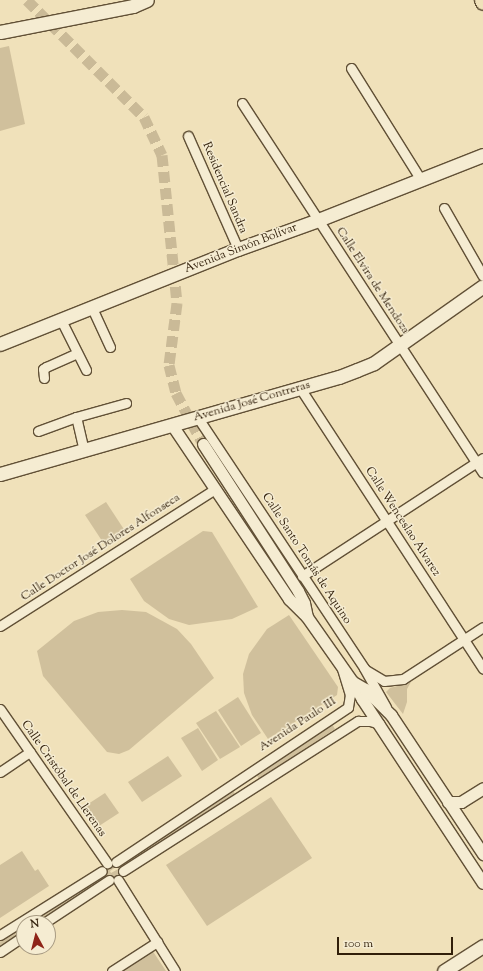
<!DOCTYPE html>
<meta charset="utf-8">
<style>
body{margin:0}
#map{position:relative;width:483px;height:971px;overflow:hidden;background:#f0e1ba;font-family:"Sorts Mill Goudy",serif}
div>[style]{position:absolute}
.green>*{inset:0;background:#d0c09c}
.tertiary-tunnel>*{height:11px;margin-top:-5.5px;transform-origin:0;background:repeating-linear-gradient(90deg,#caba97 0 11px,transparent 0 16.5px)}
.roads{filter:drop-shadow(1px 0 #615036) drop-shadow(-1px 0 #615036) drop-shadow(0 1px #615036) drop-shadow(0 -1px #615036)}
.minor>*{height:9px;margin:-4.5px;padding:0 4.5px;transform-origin:4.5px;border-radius:4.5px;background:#f5ecd2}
.tertiary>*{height:11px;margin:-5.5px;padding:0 5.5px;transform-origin:5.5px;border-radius:5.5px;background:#f5ecd2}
.secondary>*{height:13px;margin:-6.5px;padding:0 6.5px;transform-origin:6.5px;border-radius:6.5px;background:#f5ecd2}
.primary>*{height:15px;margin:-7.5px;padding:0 7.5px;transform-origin:7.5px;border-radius:7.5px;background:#f0e1ba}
span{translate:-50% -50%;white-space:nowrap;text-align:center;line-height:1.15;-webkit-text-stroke:3px #f5ecd2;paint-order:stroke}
.street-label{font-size:12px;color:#311f0a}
.north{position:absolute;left:16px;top:915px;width:40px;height:40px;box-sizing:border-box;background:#f5ecd2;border:1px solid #a79a82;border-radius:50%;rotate:353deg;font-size:11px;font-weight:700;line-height:16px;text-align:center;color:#311f0a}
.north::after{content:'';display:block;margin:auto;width:14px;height:18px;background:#8f2418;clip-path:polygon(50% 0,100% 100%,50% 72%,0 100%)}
.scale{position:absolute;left:337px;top:937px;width:116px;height:18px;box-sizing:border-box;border:2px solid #311f0a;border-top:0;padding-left:5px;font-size:12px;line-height:14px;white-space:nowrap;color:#311f0a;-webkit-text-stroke:3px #f5ecd2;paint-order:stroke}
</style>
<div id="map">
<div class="green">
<i style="clip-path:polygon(9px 46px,25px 124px,0 131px,0 48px)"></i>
<i style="clip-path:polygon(106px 502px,127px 534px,106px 547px,85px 515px)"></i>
<i style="clip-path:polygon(203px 531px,212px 532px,258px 607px,232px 619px,189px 625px,169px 619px,144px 601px,130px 579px)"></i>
<i style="clip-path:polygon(122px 610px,146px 612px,177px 629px,191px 644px,214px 678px,129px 750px,119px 754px,107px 752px,43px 676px,37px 651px,74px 621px,98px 612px)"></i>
<i style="clip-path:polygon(289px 615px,338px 687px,337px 695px,268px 739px,252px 715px,244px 693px,243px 674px,249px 654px,267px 629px)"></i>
<i style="clip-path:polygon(411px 682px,407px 689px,407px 702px,403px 714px,386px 692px,390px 688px)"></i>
<i style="clip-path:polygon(238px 697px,261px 733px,241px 746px,218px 710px)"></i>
<i style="clip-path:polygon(216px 711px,240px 747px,220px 759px,196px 723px)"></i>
<i style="clip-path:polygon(332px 724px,335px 729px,259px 779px,256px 774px)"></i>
<i style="clip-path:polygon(198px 728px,218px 760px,202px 771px,181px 738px)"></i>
<i style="clip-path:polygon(168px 756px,182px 776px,142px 802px,128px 782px)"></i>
<i style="clip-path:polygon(232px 789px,235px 794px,133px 862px,129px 857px)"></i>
<i style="clip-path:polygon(105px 793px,119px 813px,99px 826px,85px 806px)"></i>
<i style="clip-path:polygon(271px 797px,312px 858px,207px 926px,166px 865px)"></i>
<i style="clip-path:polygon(22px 851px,35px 871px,38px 869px,49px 886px,0 918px,0 865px)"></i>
<i style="clip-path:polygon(114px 861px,120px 864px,110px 871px,111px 873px,122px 867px,122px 874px,121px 877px,112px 881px,105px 877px,104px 868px,110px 862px)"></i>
<i style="clip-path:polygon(95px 879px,99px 884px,39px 923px,28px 923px)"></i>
<i style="clip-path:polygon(24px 925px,24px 933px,0 948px,0 941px)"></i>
<i style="clip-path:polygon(152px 950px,166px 971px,120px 971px)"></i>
</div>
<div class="tertiary-tunnel">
<i style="left:27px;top:0;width:165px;rotate:45deg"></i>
<i style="left:144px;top:117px;width:42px;rotate:64.7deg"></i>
<i style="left:162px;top:155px;width:149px;rotate:84.2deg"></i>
<i style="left:177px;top:303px;width:63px;rotate:97.4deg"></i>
<i style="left:169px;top:365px;width:29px;rotate:76deg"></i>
<i style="left:176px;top:393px;width:58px;rotate:62.1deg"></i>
</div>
<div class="roads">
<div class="minor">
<i style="left:351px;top:68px;width:132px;rotate:58deg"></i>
<i style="left:242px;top:103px;width:441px;rotate:56.9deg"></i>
<i style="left:188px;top:136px;width:124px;rotate:66.1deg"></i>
<i style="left:444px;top:208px;width:78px;rotate:60.2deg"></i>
<i style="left:92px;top:308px;width:43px;rotate:65.2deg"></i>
<i style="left:61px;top:320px;width:56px;rotate:63.4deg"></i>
<i style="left:44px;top:378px;width:9px;rotate:-96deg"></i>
<i style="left:43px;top:369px;width:4px;rotate:-34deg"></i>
<i style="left:46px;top:367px;width:34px;rotate:-24deg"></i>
<i style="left:300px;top:388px;width:335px;rotate:56.9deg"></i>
<i style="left:198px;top:418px;width:300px;rotate:56.4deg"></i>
<i style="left:364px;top:668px;width:45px;rotate:60.6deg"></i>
<i style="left:38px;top:431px;width:40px;rotate:-20.2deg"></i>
<i style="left:84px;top:451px;width:35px;rotate:-103deg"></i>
<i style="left:76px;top:417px;width:52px;rotate:-15.6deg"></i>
<i style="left:302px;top:576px;width:216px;rotate:-33.1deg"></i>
<i style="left:0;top:626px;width:255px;rotate:-32.5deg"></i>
<i style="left:366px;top:670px;width:21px;rotate:31deg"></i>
<i style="left:384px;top:681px;width:19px;rotate:-6deg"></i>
<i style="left:403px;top:679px;width:95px;rotate:-33deg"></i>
<i style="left:0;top:709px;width:188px;rotate:55.2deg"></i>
<i style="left:0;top:772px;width:36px;rotate:-34deg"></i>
<i style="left:116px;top:862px;width:279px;rotate:-33.7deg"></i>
<i style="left:348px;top:707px;width:12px;rotate:-81deg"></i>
<i style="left:350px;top:695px;width:28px;rotate:-107deg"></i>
<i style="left:123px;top:871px;width:279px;rotate:-32.6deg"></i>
<i style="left:358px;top:721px;width:12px"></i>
<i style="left:370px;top:721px;width:10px;rotate:17deg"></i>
<i style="left:118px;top:880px;width:107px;rotate:57.9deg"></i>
<i style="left:44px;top:923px;width:78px;rotate:-33.5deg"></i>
<i style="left:0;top:935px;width:120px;rotate:-32.1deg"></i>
<i style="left:0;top:952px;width:29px;rotate:-34deg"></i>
<i style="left:112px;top:971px;width:54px;rotate:-32.8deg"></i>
</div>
<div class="tertiary">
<i style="left:172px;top:425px;width:210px;rotate:56.1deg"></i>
<i style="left:289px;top:599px;width:25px;rotate:45deg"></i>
<i style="left:307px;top:617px;width:78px;rotate:54.9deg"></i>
<i style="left:352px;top:681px;width:21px;rotate:61deg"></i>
<i style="left:362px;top:699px;width:220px;rotate:56.7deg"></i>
<i style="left:203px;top:444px;width:175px;rotate:57.1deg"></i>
<i style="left:298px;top:591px;width:13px;rotate:63deg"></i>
<i style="left:304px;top:603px;width:14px;rotate:78deg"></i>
<i style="left:353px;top:682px;width:14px;rotate:30deg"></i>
<i style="left:365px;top:689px;width:37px;rotate:45deg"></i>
<i style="left:391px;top:715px;width:167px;rotate:56.5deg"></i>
<i style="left:448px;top:802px;width:13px"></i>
<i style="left:461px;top:802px;width:26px;rotate:-32deg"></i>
</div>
<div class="secondary">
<i style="left:0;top:32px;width:136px;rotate:-11.1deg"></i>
<i style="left:133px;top:6px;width:15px;rotate:-23deg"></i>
<i style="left:0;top:344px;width:256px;rotate:-21.8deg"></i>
<i style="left:238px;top:249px;width:85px;rotate:-19.9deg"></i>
<i style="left:318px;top:220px;width:177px;rotate:-21.5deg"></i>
<i style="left:0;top:474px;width:353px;rotate:-16deg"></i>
<i style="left:339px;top:377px;width:19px;rotate:-21deg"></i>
<i style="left:357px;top:370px;width:18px;rotate:-22deg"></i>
<i style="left:374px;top:363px;width:133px;rotate:-35.2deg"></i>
<i style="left:444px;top:971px;width:46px;rotate:-32.7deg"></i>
</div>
<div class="primary">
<i style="left:482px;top:0;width:2px;rotate:63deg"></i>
</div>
</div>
<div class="street-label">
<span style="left:224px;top:188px;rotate:67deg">Residencial Sandra</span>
<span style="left:241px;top:249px;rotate:-21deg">Avenida Simón Bolívar</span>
<span style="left:372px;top:281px;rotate:57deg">Calle Elvira de Mendoza</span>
<span style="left:252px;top:402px;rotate:-16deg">Avenida José Contreras</span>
<span style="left:402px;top:522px;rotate:57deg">Calle Wenceslao Alvarez</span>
<span style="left:101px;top:548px;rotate:-33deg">Calle Doctor José Dolores Alfonseca</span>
<span style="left:306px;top:559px;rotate:57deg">Calle Santo Tomás de Aquino</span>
<span style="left:298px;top:725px;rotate:-33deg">Avenida Paulo III</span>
<span style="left:63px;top:779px;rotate:55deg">Calle Cristóbal de Llerenas</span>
</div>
<div class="north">N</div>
<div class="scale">100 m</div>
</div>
